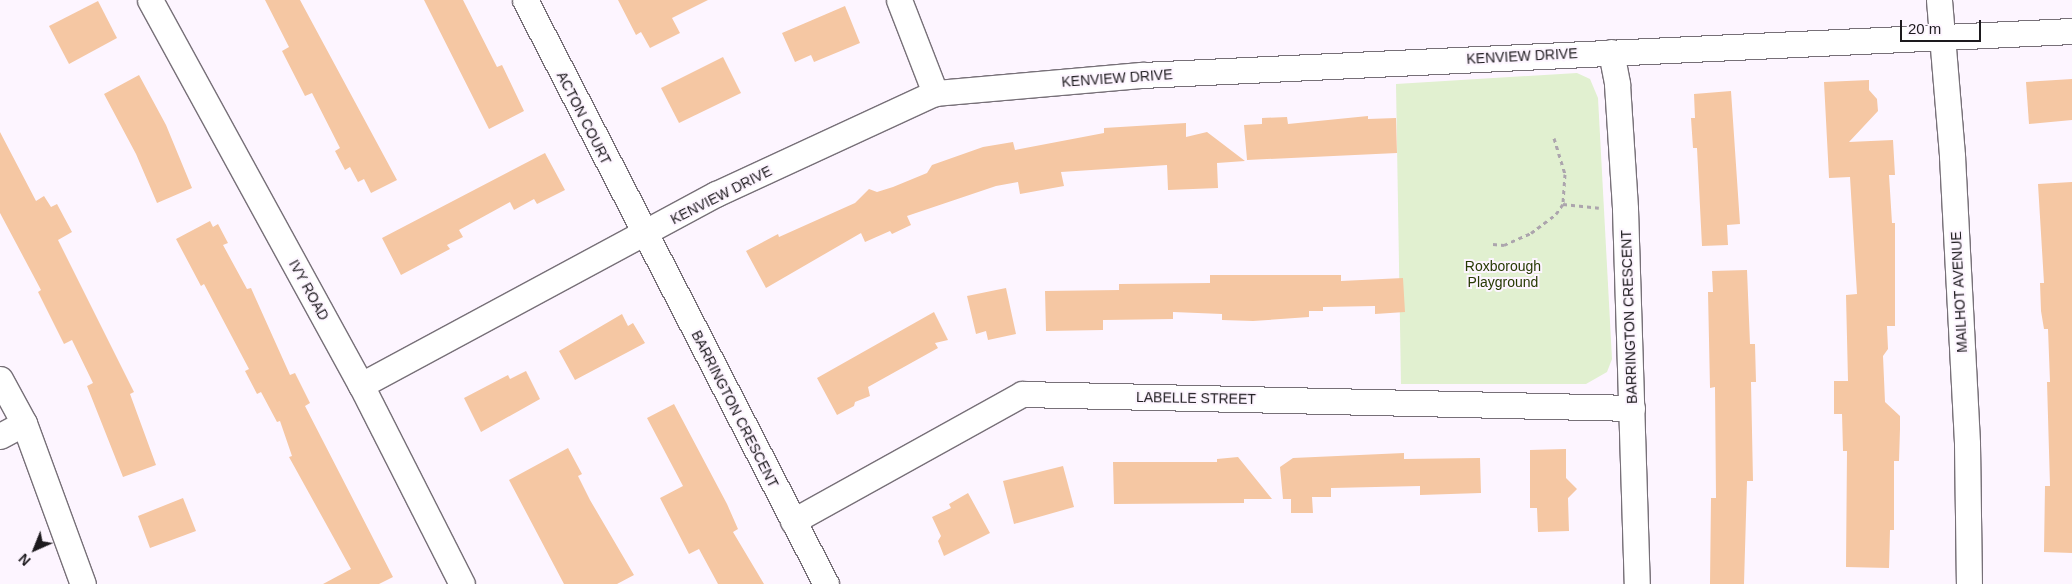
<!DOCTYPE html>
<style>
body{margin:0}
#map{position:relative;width:2072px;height:584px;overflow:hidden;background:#fdf5ff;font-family:Helvetica,sans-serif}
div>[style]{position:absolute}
.green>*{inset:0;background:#e1f0d0}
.building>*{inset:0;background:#f5c7a3}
.path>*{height:3px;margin-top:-1.5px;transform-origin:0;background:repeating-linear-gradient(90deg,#aca5ad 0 4px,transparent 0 8px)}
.roads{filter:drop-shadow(1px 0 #777078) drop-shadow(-1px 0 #777078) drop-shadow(0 1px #777078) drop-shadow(0 -1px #777078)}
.street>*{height:25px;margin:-12.5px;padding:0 12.5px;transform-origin:12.5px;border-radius:12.5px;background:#fff}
span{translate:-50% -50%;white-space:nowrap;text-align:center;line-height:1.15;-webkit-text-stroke:4px #fdf5ff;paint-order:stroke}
.street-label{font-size:14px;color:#1d1a1e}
.park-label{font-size:14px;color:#273a03}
.north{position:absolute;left:10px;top:524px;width:50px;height:50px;-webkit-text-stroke:4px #fdf5ff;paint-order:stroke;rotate:224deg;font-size:14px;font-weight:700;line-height:20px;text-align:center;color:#1d1a1e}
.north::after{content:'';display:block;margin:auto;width:18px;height:22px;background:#1d1a1e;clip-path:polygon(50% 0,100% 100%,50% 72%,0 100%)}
.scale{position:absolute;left:1900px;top:20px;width:81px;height:22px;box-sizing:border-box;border:2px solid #1d1a1e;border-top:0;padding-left:6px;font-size:15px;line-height:18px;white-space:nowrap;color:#1d1a1e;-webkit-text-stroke:4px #fdf5ff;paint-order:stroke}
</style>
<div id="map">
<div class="green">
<i style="clip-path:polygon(1577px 73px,1590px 79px,1598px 98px,1612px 359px,1607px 372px,1586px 384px,1401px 384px,1396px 84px)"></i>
</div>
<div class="building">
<i style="clip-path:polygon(265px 0,300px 0,397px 180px,371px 193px,364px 179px,358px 182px,350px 167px,345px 170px,335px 151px,340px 148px,312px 93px,305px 96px,282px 51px,289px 47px)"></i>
<i style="clip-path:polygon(424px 0,463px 0,497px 67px,502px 65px,524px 111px,489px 129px)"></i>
<i style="clip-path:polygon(618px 0,708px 0,672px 18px,680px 33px,650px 48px,641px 32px,636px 35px)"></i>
<i style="clip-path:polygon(98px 1px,117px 38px,69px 64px,49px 26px)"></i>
<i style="clip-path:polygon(845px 6px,860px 43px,814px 62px,811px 55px,795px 62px,782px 33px)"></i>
<i style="clip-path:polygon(723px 57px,741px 93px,679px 123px,661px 88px)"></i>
<i style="clip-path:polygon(139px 75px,166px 125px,192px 188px,157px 203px,136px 154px,104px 94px)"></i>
<i style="clip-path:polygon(2072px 79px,2072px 120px,2029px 124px,2026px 82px)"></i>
<i style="clip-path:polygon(1869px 80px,1869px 90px,1877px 99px,1878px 111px,1849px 142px,1893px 140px,1895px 175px,1889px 175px,1892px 223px,1895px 223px,1895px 326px,1887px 326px,1888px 349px,1883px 356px,1885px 402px,1900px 416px,1900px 429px,1899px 461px,1894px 461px,1894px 530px,1890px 530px,1889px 568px,1846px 567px,1847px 451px,1843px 451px,1842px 414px,1834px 414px,1834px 381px,1848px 381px,1846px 295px,1857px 294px,1850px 177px,1829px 178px,1824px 82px)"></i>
<i style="clip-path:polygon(1731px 91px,1740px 224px,1727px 225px,1728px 245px,1702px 246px,1697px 148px,1693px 148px,1691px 118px,1695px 118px,1694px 94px)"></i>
<i style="clip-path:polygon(1368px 116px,1368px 119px,1396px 118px,1397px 153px,1247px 160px,1244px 125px,1262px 124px,1262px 118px,1287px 117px,1288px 124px)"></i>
<i style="clip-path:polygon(1186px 123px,1186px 137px,1207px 132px,1245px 161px,1217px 163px,1218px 188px,1168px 190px,1167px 165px,1061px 172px,1064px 186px,1020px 194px,1018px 182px,996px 186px,907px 216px,911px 225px,892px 234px,890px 231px,865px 242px,861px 233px,766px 288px,746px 251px,778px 234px,779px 237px,855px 203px,869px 189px,877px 192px,893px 187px,927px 173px,932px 165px,983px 147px,1013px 142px,1015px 150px,1104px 133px,1104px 128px)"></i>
<i style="clip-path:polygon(0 132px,36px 201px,44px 196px,51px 207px,57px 204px,72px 232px,58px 240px,134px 392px,130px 394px,156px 465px,123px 477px,87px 386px,93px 383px,72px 340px,64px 344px,38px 292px,41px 290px,0 213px)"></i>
<i style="clip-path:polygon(545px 153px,565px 190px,537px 204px,534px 199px,514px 210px,510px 202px,459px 230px,463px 237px,447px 245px,450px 249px,401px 275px,382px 238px)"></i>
<i style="clip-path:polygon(2072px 182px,2072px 553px,2044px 552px,2045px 486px,2050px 486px,2047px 382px,2050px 382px,2048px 329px,2044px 329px,2041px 311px,2040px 283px,2044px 283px,2038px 184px)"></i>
<i style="clip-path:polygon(210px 221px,213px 227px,218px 224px,228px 243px,223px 245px,247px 289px,251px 288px,290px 375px,295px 373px,310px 403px,305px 406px,393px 577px,379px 584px,323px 584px,351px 569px,289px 457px,292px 456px,280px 421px,277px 422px,261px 392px,257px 394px,245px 371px,249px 369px,204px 284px,201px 286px,176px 239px)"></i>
<i style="clip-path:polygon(1747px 270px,1750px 344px,1755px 344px,1756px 382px,1751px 382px,1753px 481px,1747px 481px,1744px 584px,1710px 584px,1711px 498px,1716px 498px,1715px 387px,1710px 388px,1708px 292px,1713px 292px,1712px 271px)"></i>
<i style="clip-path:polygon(1210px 275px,1341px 275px,1341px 281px,1403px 278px,1405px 312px,1375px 314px,1375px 306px,1323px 307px,1323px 311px,1309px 311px,1309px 317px,1253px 321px,1222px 320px,1222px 314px,1173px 312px,1173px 319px,1103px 320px,1103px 330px,1046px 331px,1045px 291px,1119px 290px,1119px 284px,1210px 283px)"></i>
<i style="clip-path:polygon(1006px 288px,1016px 334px,988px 340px,986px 331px,976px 334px,967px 296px)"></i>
<i style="clip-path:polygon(934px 312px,948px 340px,935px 343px,938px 348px,868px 387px,870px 396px,855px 402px,854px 406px,837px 415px,817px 378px)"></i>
<i style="clip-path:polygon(622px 314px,628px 326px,633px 323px,645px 343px,575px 380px,559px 351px)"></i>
<i style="clip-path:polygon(526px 371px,540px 399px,481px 432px,464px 398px,508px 375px,510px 379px)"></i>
<i style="clip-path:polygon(674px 404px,727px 504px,738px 529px,733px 532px,764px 584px,718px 584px,699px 549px,689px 554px,660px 498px,683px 486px,647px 418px)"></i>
<i style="clip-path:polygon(568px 448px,582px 474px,578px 476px,590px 500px,634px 575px,617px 584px,564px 584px,509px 480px)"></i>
<i style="clip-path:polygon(1566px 449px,1566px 478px,1577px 489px,1568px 498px,1569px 531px,1538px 532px,1537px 508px,1530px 508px,1530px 450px)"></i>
<i style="clip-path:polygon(1404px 453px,1404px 459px,1480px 458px,1481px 493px,1420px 495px,1420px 486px,1331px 488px,1331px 497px,1312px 497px,1313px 513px,1291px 513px,1291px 499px,1283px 499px,1280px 467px,1293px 458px)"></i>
<i style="clip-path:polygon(1238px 457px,1272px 499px,1244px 499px,1244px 503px,1114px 504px,1113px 462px,1217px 462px,1217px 459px)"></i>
<i style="clip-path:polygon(1063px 466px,1074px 507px,1014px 524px,1003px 481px)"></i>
<i style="clip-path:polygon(968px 493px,990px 533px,944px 556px,938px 541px,941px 536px,932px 517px,951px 508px,949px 504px)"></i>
<i style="clip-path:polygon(183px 498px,196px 531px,150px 548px,138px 516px)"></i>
</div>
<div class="path">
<i style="left:1554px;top:138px;width:38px;rotate:73deg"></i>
<i style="left:1565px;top:174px;width:30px;rotate:94deg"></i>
<i style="left:1493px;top:244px;width:11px;rotate:5deg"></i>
<i style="left:1504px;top:245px;width:30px;rotate:-24deg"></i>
<i style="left:1531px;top:233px;width:31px;rotate:-37deg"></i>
<i style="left:1556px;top:214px;width:12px;rotate:-55deg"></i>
<i style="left:1563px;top:204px;width:36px;rotate:6deg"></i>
</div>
<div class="roads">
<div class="street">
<i style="left:150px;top:0;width:439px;rotate:61.3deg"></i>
<i style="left:361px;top:385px;width:223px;rotate:63.1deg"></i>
<i style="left:525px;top:0;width:657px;rotate:62.73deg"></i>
<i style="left:899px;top:0;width:100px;rotate:68.8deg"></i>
<i style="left:1939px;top:0;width:157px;rotate:85.2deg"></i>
<i style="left:1952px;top:156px;width:288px;rotate:87deg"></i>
<i style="left:1967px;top:444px;width:140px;rotate:89.2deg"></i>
<i style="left:1611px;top:52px;width:33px;rotate:79deg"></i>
<i style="left:1617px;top:84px;width:125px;rotate:86.3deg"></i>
<i style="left:1625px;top:209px;width:375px;rotate:88.2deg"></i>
<i style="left:0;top:379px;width:50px;rotate:61.4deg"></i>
<i style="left:24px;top:423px;width:171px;rotate:69.9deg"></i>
<i style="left:361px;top:385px;width:403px;rotate:-28.3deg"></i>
<i style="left:716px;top:194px;width:241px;rotate:-24.8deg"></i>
<i style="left:935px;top:93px;width:208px;rotate:-5deg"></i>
<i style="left:1142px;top:75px;width:931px;rotate:-2.71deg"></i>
<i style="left:0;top:436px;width:27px;rotate:-28deg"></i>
<i style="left:793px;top:521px;width:262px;rotate:-29deg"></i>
<i style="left:1022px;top:394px;width:610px;rotate:1.31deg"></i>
</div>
</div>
<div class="street-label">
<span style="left:1522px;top:56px;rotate:-3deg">KENVIEW DRIVE</span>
<span style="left:1117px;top:78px;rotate:-4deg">KENVIEW DRIVE</span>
<span style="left:584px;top:118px;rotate:63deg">ACTON COURT</span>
<span style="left:721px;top:195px;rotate:-27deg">KENVIEW DRIVE</span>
<span style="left:309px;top:290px;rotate:61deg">IVY ROAD</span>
<span style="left:1959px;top:292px;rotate:-93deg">MAILHOT AVENUE</span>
<span style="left:1629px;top:317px;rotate:-92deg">BARRINGTON CRESCENT</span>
<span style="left:1196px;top:398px;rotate:1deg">LABELLE STREET</span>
<span style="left:735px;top:409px;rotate:63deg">BARRINGTON CRESCENT</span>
</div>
<div class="park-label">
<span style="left:1503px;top:274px">Roxborough<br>Playground</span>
</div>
<div class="north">N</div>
<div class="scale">20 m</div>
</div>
